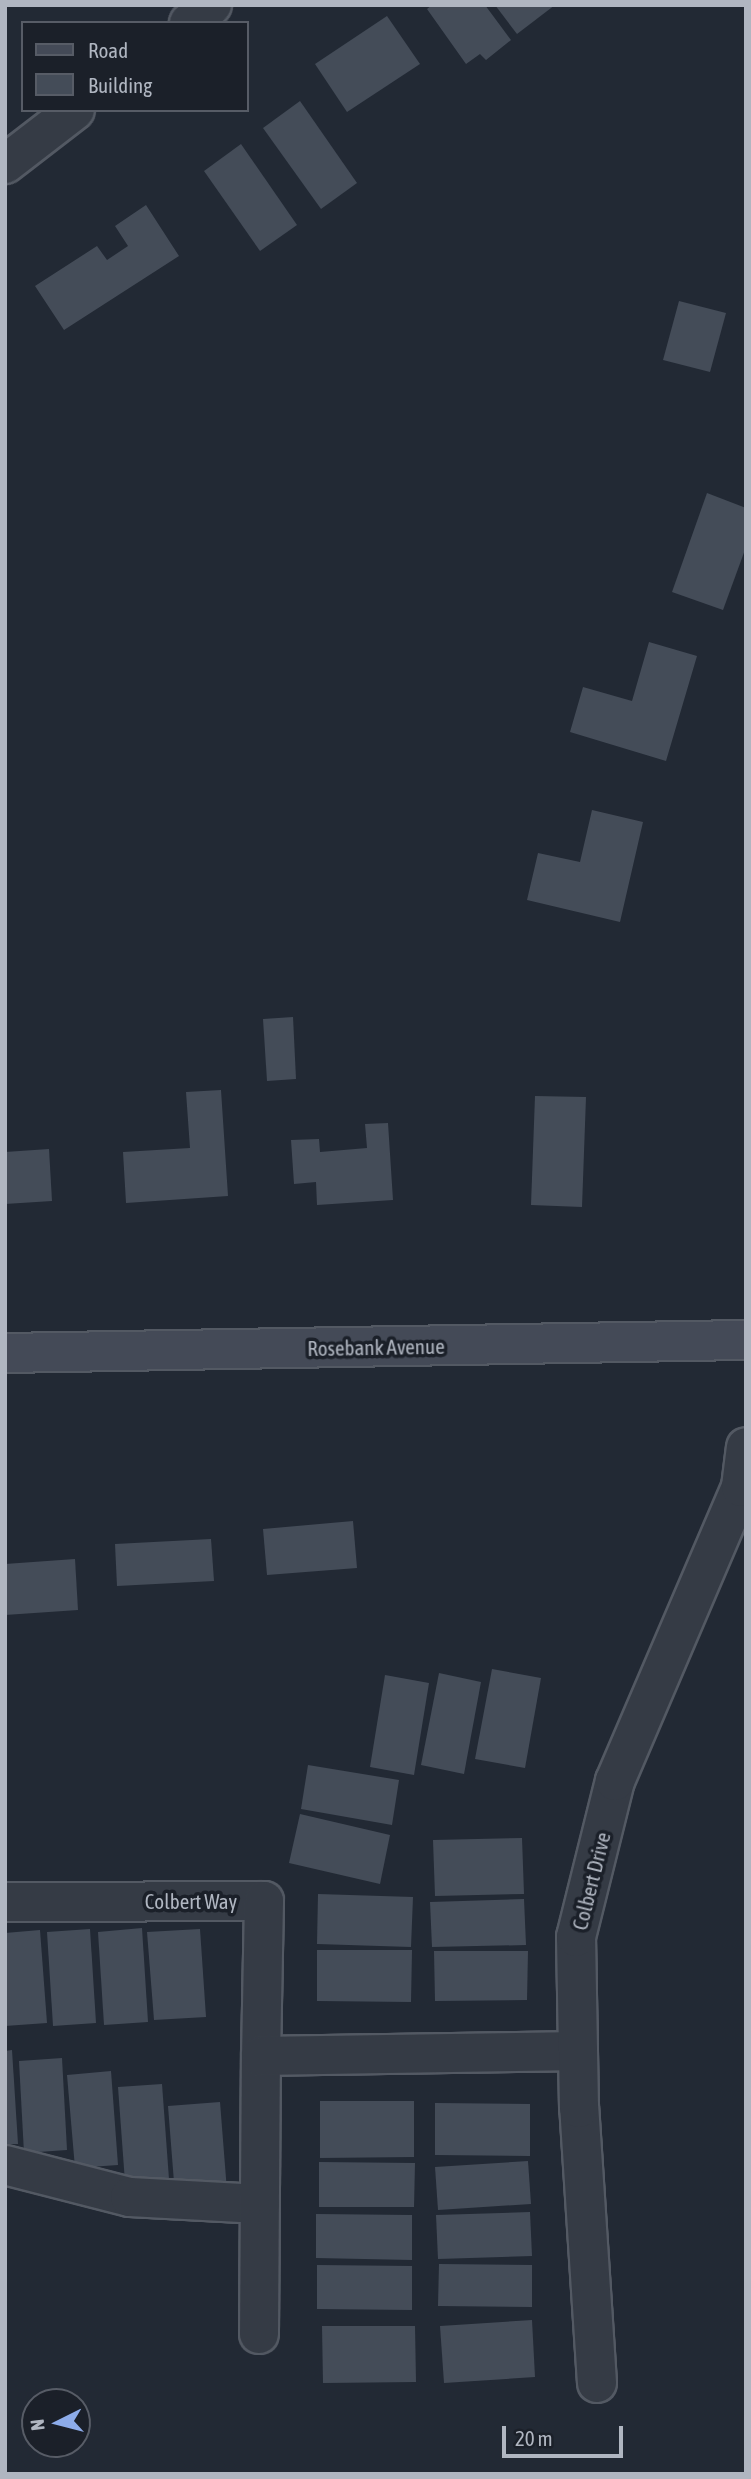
<!DOCTYPE html>
<style>
body{margin:0}
#map{position:relative;width:751px;height:2479px;overflow:hidden;background:#222934;font-family:"Asap Condensed",sans-serif}
div>[style]{position:absolute}
.building>*{inset:0;background:#444c58}
.roads{filter:drop-shadow(2px 0 #535963) drop-shadow(-2px 0 #535963) drop-shadow(0 2px #535963) drop-shadow(0 -2px #535963)}
.street>*{height:38px;margin:-19px;padding:0 19px;transform-origin:19px;border-radius:19px;background:#353b45}
.secondary>*{height:38px;margin:-19px;padding:0 19px;transform-origin:19px;border-radius:19px;background:#444a57}
span{translate:-50% -50%;white-space:nowrap;text-align:center;line-height:1.15;-webkit-text-stroke:7px #1b2029;paint-order:stroke}
.street-label{font-size:21px;color:#b0b6c1}
.frame{position:absolute;inset:0;border:7px solid #b0b6c1;pointer-events:none}
.legend{position:absolute;left:21px;top:21px;width:228px;height:91px;box-sizing:border-box;background:#1b2029;border:2px solid #575c66;margin:0;padding:9px 12px;list-style:none;font-size:21px;color:#b0b6c1}
.legend li{display:flex;align-items:center;gap:14px;height:35px}
.legend b{width:35px;border:2px solid #575c66}
.north{position:absolute;left:21px;top:2388px;width:70px;height:70px;box-sizing:border-box;background:#1b2029;border:2px solid #575c66;border-radius:50%;rotate:264deg;font-size:19px;font-weight:700;line-height:28px;text-align:center;color:#b0b6c1}
.north::after{content:'';display:block;margin:auto;width:24px;height:32px;background:#8dacea;clip-path:polygon(50% 0,100% 100%,50% 72%,0 100%)}
.scale{position:absolute;left:502px;top:2426px;width:121px;height:32px;box-sizing:border-box;border:4px solid #b0b6c1;border-top:0;padding-left:9px;font-size:21px;line-height:24px;white-space:nowrap;color:#b0b6c1;-webkit-text-stroke:5px #1b2029;paint-order:stroke}
</style>
<div id="map">
<div class="building">
<i style="clip-path:polygon(432px 5px,485px 5px,511px 40px,486px 60px,480px 54px,466px 64px,427px 9px)"></i>
<i style="clip-path:polygon(495px 5px,555px 5px,517px 34px)"></i>
<i style="clip-path:polygon(387px 16px,420px 64px,347px 112px,315px 64px)"></i>
<i style="clip-path:polygon(300px 101px,357px 183px,321px 209px,263px 128px)"></i>
<i style="clip-path:polygon(241px 144px,297px 225px,260px 251px,204px 171px)"></i>
<i style="clip-path:polygon(146px 205px,179px 256px,64px 330px,35px 286px,97px 246px,107px 260px,128px 246px,115px 226px)"></i>
<i style="clip-path:polygon(679px 301px,726px 313px,710px 372px,663px 360px)"></i>
<i style="clip-path:polygon(707px 493px,746px 508px,746px 547px,723px 610px,672px 592px)"></i>
<i style="clip-path:polygon(649px 642px,697px 656px,666px 761px,570px 732px,583px 687px,632px 701px)"></i>
<i style="clip-path:polygon(592px 810px,643px 822px,620px 922px,527px 900px,538px 853px,580px 862px)"></i>
<i style="clip-path:polygon(293px 1017px,296px 1079px,267px 1081px,263px 1019px)"></i>
<i style="clip-path:polygon(221px 1090px,228px 1196px,126px 1203px,123px 1152px,190px 1148px,186px 1092px)"></i>
<i style="clip-path:polygon(535px 1096px,586px 1097px,582px 1207px,531px 1205px)"></i>
<i style="clip-path:polygon(388px 1123px,393px 1200px,317px 1205px,316px 1182px,294px 1184px,291px 1140px,319px 1139px,320px 1152px,367px 1148px,365px 1124px)"></i>
<i style="clip-path:polygon(49px 1149px,52px 1201px,5px 1204px,5px 1152px)"></i>
<i style="clip-path:polygon(353px 1521px,357px 1568px,267px 1575px,263px 1529px)"></i>
<i style="clip-path:polygon(211px 1539px,214px 1581px,117px 1586px,115px 1544px)"></i>
<i style="clip-path:polygon(75px 1559px,78px 1610px,5px 1615px,5px 1564px)"></i>
<i style="clip-path:polygon(492px 1669px,541px 1678px,525px 1768px,475px 1759px)"></i>
<i style="clip-path:polygon(439px 1673px,481px 1682px,464px 1774px,421px 1765px)"></i>
<i style="clip-path:polygon(385px 1675px,429px 1683px,414px 1775px,370px 1767px)"></i>
<i style="clip-path:polygon(308px 1765px,399px 1780px,392px 1825px,301px 1809px)"></i>
<i style="clip-path:polygon(300px 1814px,390px 1835px,380px 1884px,289px 1863px)"></i>
<i style="clip-path:polygon(522px 1838px,524px 1894px,435px 1896px,433px 1840px)"></i>
<i style="clip-path:polygon(318px 1894px,413px 1897px,411px 1947px,317px 1944px)"></i>
<i style="clip-path:polygon(524px 1899px,526px 1945px,432px 1947px,430px 1902px)"></i>
<i style="clip-path:polygon(142px 1928px,148px 2022px,104px 2025px,98px 1932px)"></i>
<i style="clip-path:polygon(90px 1929px,96px 2023px,53px 2026px,47px 1932px)"></i>
<i style="clip-path:polygon(200px 1929px,206px 2017px,154px 2020px,147px 1932px)"></i>
<i style="clip-path:polygon(40px 1930px,47px 2023px,5px 2026px,5px 1933px)"></i>
<i style="clip-path:polygon(317px 1950px,412px 1950px,411px 2002px,317px 2001px)"></i>
<i style="clip-path:polygon(434px 1951px,528px 1951px,527px 2000px,435px 2001px)"></i>
<i style="clip-path:polygon(12px 2050px,18px 2144px,5px 2144px,5px 2051px)"></i>
<i style="clip-path:polygon(62px 2058px,67px 2150px,24px 2153px,19px 2061px)"></i>
<i style="clip-path:polygon(111px 2071px,118px 2165px,75px 2168px,67px 2075px)"></i>
<i style="clip-path:polygon(162px 2084px,169px 2179px,125px 2182px,118px 2087px)"></i>
<i style="clip-path:polygon(320px 2101px,414px 2101px,414px 2157px,320px 2158px)"></i>
<i style="clip-path:polygon(220px 2102px,227px 2191px,175px 2195px,168px 2106px)"></i>
<i style="clip-path:polygon(435px 2103px,530px 2104px,530px 2156px,435px 2155px)"></i>
<i style="clip-path:polygon(528px 2161px,531px 2204px,438px 2210px,435px 2167px)"></i>
<i style="clip-path:polygon(319px 2162px,415px 2163px,414px 2207px,319px 2207px)"></i>
<i style="clip-path:polygon(530px 2212px,532px 2256px,438px 2259px,436px 2215px)"></i>
<i style="clip-path:polygon(316px 2214px,412px 2215px,412px 2260px,316px 2258px)"></i>
<i style="clip-path:polygon(439px 2264px,532px 2265px,532px 2307px,438px 2306px)"></i>
<i style="clip-path:polygon(317px 2265px,412px 2266px,412px 2310px,317px 2309px)"></i>
<i style="clip-path:polygon(532px 2320px,535px 2377px,444px 2383px,440px 2326px)"></i>
<i style="clip-path:polygon(322px 2326px,415px 2326px,416px 2382px,323px 2383px)"></i>
</div>
<div class="roads">
<div class="street">
<i style="left:189px;top:23px;width:29px;rotate:-38deg"></i>
<i style="left:5px;top:164px;width:88px;rotate:-37.6deg"></i>
<i style="left:5px;top:1902px;width:259px;rotate:-0.2deg"></i>
<i style="left:264px;top:1901px;width:155px;rotate:91.1deg"></i>
<i style="left:5px;top:2165px;width:129px;rotate:14.4deg"></i>
<i style="left:130px;top:2197px;width:130px;rotate:3.1deg"></i>
<i style="left:259px;top:2334px;width:278px;rotate:-89.6deg"></i>
<i style="left:261px;top:2056px;width:317px;rotate:-0.9deg"></i>
<i style="left:597px;top:2383px;width:276px;rotate:-93.7deg"></i>
<i style="left:579px;top:2108px;width:171px;rotate:-91deg"></i>
<i style="left:576px;top:1937px;width:161px;rotate:-76deg"></i>
<i style="left:615px;top:1781px;width:320px;rotate:-66.8deg"></i>
<i style="left:741px;top:1487px;width:40px;rotate:-82.9deg"></i>
</div>
<div class="secondary">
<i style="left:5px;top:1353px;width:741px;rotate:-1.01deg"></i>
</div>
</div>
<div class="street-label">
<span style="left:376px;top:1347px;rotate:-1deg">Rosebank Avenue</span>
<span style="left:591px;top:1881px;rotate:-76deg">Colbert Drive</span>
<span style="left:191px;top:1901px">Colbert Way</span>
</div>
<div class="frame"></div>
<ul class="legend">
<li><b style="height:9px;background:#444a57"></b>Road</li>
<li><b style="height:19px;background:#444c58"></b>Building</li>
</ul>
<div class="north">N</div>
<div class="scale">20 m</div>
</div>
